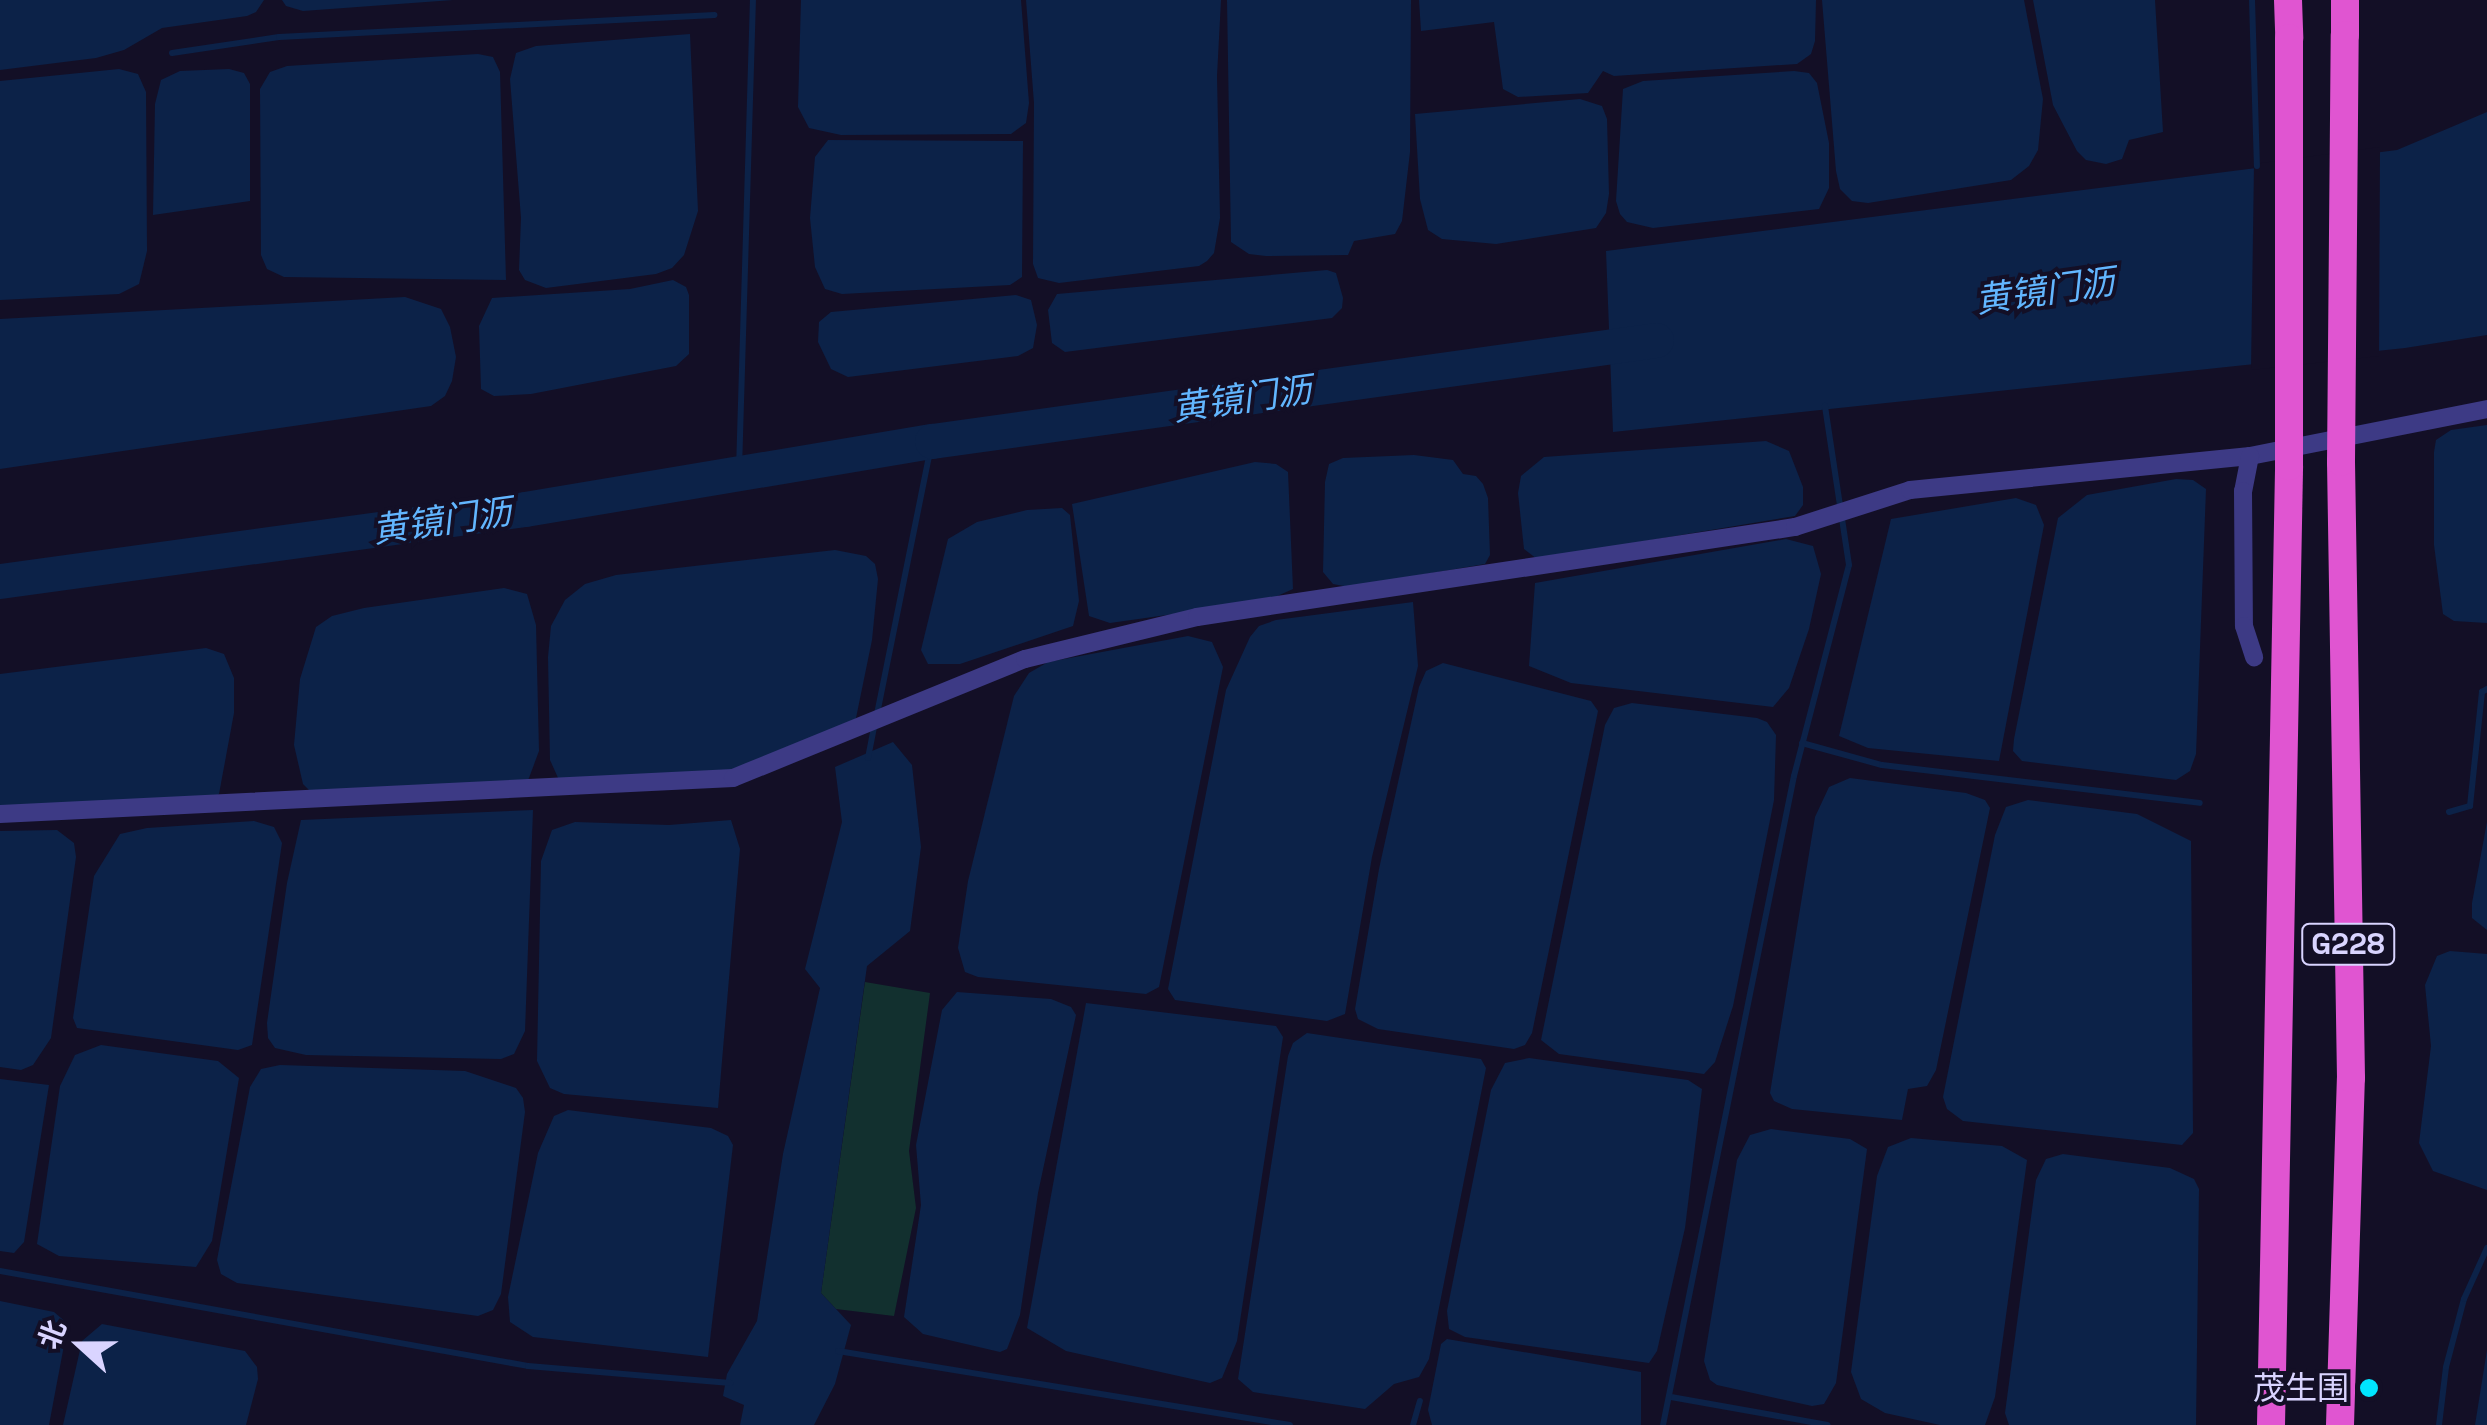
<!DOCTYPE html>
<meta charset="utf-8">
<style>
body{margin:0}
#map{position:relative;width:2487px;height:1425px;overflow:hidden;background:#130f26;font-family:"Space Grotesk","Noto Sans SC",sans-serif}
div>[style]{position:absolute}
.green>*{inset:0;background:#12302f}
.water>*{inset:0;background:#0c2248}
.pier>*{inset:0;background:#130f26}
.stream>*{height:6px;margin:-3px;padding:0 3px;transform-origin:3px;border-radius:3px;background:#0c2248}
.river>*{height:35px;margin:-17.5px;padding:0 17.5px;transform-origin:17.5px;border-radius:17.5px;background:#0c2248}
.minor>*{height:18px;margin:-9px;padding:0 9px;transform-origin:9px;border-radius:9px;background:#3d3a85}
.trunk>*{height:28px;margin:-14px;padding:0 14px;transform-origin:14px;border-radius:14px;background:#e055d1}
.trunk-bridge>*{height:28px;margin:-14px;padding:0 14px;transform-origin:14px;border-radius:14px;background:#e055d1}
.dots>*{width:28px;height:28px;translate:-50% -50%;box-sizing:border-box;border:5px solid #130f26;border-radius:50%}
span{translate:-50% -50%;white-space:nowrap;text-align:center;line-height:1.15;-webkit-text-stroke:8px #130f26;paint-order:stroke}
.shield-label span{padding:2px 8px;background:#130f26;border:2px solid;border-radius:8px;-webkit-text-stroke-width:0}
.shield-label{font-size:30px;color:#d9d4ff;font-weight:700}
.poi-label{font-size:32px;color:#d9d4ff}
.right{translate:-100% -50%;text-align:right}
.water-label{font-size:35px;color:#62b6ff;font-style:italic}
.north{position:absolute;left:30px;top:1295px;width:100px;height:100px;-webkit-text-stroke:8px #130f26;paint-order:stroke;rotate:291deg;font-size:28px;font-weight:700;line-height:40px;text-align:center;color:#d9d4ff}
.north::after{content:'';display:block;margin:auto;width:35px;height:45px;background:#d9d4ff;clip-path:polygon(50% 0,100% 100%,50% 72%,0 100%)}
</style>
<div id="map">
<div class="green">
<i style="clip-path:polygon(865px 982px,930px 993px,909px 1151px,916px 1208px,894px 1316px,836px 1309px,821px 1293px)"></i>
</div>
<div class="water">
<i style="clip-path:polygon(0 0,264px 0,256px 12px,247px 16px,162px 28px,124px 50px,96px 58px,0 70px)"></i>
<i style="clip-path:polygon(282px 0,453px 0,303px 11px,286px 6px)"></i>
<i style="clip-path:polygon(801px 0,1021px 0,1029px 103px,1026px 123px,1011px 134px,841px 135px,809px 128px,798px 107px)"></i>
<i style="clip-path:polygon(1026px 0,1221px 0,1217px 76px,1220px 218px,1214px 253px,1207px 261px,1199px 266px,1059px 283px,1038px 278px,1033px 264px,1034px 103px)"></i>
<i style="clip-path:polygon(1227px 0,1411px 0,1410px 152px,1402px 221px,1395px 234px,1354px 241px,1348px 255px,1266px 256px,1249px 254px,1231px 242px)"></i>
<i style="clip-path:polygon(1419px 0,1816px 0,1815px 41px,1811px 54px,1797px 64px,1614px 76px,1603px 71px,1588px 93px,1518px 97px,1503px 89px,1494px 22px,1421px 31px)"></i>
<i style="clip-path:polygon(1822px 0,2024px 0,2043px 99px,2038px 150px,2029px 166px,2011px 180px,1868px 203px,1852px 201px,1840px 189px,1836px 171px)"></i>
<i style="clip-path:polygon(2033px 0,2155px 0,2163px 132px,2129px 140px,2122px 159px,2106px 164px,2086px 160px,2077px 151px,2053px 105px)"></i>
<i style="clip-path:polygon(690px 34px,698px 211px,684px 255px,672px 268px,656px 274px,546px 288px,525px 280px,519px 270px,521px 218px,510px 79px,516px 53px,536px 46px)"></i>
<i style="clip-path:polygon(478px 54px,493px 57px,500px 72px,506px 280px,284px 277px,267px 269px,261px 255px,260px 89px,270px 72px,287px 66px)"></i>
<i style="clip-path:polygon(119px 69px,138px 74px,146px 92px,147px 251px,139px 284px,119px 294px,0 300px,0 81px)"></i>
<i style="clip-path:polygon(229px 69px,244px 73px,250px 84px,250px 201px,153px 215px,155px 104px,161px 80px,180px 71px)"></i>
<i style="clip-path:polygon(1794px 71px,1809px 73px,1817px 83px,1829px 143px,1829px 188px,1819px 209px,1653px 228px,1627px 222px,1620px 214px,1616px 201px,1623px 89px,1643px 81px)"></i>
<i style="clip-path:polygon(1580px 99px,1602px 106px,1607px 119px,1609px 194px,1606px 213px,1596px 228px,1496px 244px,1442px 239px,1428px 230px,1420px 199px,1415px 114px)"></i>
<i style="clip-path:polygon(2487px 112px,2487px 335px,2405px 348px,1613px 432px,1606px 251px,2397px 150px)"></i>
<i style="clip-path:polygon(828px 140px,1023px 141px,1022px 277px,1010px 285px,842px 294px,825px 289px,815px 267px,810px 218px,815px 157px)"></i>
<i style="clip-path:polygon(1327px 270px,1336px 273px,1343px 298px,1342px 308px,1332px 318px,1065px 352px,1052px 343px,1048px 310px,1057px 294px)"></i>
<i style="clip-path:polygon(673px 280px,686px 287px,689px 295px,689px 354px,676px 366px,531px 394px,494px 396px,481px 389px,479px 326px,492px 298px,630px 289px)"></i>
<i style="clip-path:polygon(1016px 295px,1031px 300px,1037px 325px,1033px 348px,1018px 356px,848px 377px,831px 369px,818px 342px,819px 322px,831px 312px)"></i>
<i style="clip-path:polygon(405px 297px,441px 309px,450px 327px,456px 357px,452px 381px,445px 396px,431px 406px,0 469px,0 319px)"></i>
<i style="clip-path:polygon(2487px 425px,2487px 623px,2454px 621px,2443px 614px,2434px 545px,2434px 452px,2436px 440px,2451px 430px)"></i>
<i style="clip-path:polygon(1766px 441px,1789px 451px,1803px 487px,1803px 505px,1795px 516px,1537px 559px,1524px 549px,1518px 493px,1521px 476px,1544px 457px)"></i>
<i style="clip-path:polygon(1414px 455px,1453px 460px,1463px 474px,1476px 476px,1483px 484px,1488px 498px,1490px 555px,1485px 564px,1349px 587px,1333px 584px,1323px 572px,1325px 482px,1329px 464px,1343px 458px)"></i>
<i style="clip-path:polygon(1255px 462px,1276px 464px,1288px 472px,1293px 589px,1266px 601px,1110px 623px,1089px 616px,1072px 504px)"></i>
<i style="clip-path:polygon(2176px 479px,2193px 480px,2206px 489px,2196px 754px,2190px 771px,2176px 780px,2022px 761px,2013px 751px,2014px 739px,2058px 518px,2087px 495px)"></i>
<i style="clip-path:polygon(2016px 498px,2036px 505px,2044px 525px,1999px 761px,1868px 748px,1839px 736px,1891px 519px)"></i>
<i style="clip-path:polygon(1062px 508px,1070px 515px,1079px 601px,1073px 626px,960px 664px,928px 664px,921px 650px,948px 539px,977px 522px,1027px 510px)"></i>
<i style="clip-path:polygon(1786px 539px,1813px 546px,1821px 574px,1809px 629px,1789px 688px,1773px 707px,1571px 683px,1529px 666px,1535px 583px)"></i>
<i style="clip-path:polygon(835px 550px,866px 556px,875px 564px,878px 579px,872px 640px,856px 718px,838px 743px,749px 769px,559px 780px,550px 760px,548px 657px,551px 626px,565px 600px,585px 584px,616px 575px)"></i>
<i style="clip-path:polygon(504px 588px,527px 594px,536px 625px,539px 751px,526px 786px,310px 791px,303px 784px,294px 745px,300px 679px,316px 627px,332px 616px,364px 608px)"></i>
<i style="clip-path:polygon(1413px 602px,1418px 666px,1372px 857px,1345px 1014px,1327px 1021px,1175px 1000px,1168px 989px,1226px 690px,1250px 637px,1259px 626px,1276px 620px)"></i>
<i style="clip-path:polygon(1188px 636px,1212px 642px,1223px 667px,1159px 987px,1146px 994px,978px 977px,965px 972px,958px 948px,968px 881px,1014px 696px,1029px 673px,1048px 662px)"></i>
<i style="clip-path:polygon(206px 648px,224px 654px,234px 678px,234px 713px,219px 794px,212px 800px,0 810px,0 674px)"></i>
<i style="clip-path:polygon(1443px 663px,1591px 701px,1598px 711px,1532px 1033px,1525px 1045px,1514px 1049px,1378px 1029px,1358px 1019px,1355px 1009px,1379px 869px,1419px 687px,1426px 671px)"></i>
<i style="clip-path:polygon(1632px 703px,1757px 718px,1767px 722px,1776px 735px,1774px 800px,1733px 1006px,1715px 1062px,1704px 1074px,1559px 1054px,1541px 1040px,1605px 725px,1614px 708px)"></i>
<i style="clip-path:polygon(893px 742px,912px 765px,921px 847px,910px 931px,867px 966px,821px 1293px,851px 1325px,835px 1384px,814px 1425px,740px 1425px,744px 1405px,723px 1396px,727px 1374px,757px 1321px,783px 1154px,820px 988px,805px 969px,842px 822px,835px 767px)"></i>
<i style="clip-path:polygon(1850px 778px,1966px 793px,1985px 800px,1990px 808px,1936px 1070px,1927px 1086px,1908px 1089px,1902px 1120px,1792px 1109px,1774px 1101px,1770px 1093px,1815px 817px,1829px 787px)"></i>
<i style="clip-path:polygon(2028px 800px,2137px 814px,2191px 841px,2193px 1133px,2182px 1145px,1963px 1121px,1947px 1109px,1943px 1097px,1995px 835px,2006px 807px)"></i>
<i style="clip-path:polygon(533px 810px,525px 1031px,514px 1054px,501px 1059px,306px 1055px,275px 1048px,268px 1038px,267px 1023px,287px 883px,301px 820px)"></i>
<i style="clip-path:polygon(731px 820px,740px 849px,718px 1108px,564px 1094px,550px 1088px,537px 1061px,541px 861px,552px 830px,575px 822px,669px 825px)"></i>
<i style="clip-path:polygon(254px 821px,274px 827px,282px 843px,252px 1045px,238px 1050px,77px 1028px,73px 1018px,94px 876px,120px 834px,147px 828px)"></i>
<i style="clip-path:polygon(2487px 822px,2487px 930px,2472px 918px,2472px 903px)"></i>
<i style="clip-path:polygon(57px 830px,74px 843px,76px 857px,51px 1038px,33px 1065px,21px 1070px,0 1067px,0 831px)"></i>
<i style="clip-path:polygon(2450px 951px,2487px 954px,2487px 1190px,2433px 1171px,2419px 1143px,2431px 1046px,2425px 985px,2437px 956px)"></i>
<i style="clip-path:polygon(957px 992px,1051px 999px,1071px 1007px,1076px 1015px,1038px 1193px,1020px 1315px,1007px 1349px,1000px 1352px,923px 1334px,904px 1317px,921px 1205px,916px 1145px,942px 1010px)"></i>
<i style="clip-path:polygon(1086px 1003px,1276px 1026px,1283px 1037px,1237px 1341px,1222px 1378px,1210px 1383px,1066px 1351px,1027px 1328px)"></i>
<i style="clip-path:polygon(1307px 1033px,1481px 1059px,1486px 1068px,1429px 1359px,1419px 1377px,1394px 1384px,1365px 1409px,1253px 1392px,1238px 1379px,1288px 1056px,1293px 1043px)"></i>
<i style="clip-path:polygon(101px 1045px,218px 1061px,239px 1078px,212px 1241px,196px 1267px,59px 1256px,37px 1244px,60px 1086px,75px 1055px)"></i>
<i style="clip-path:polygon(1529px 1058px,1688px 1080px,1702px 1089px,1685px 1228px,1657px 1351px,1649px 1363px,1465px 1337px,1449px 1329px,1447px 1311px,1491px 1090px,1505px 1063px)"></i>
<i style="clip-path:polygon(280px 1065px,465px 1071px,516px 1088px,523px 1098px,525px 1112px,501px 1294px,493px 1310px,478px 1316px,237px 1283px,221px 1274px,217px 1260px,250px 1087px,261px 1069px)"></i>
<i style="clip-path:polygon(0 1079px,49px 1085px,24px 1242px,14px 1253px,0 1251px)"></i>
<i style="clip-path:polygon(568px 1110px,711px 1128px,728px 1136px,733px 1145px,708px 1357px,533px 1337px,510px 1322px,508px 1297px,538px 1153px,554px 1116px)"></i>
<i style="clip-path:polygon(1771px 1129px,1850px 1139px,1867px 1149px,1836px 1383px,1824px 1404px,1812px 1406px,1717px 1385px,1710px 1380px,1704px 1361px,1737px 1160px,1750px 1135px)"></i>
<i style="clip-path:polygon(1911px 1138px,2002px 1146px,2027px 1160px,1995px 1397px,1985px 1425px,1940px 1425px,1885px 1413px,1861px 1399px,1851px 1372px,1877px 1176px,1888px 1147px)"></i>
<i style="clip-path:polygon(2063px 1154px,2170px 1168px,2194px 1179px,2199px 1189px,2196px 1425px,2009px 1425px,2005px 1413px,2036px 1180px,2046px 1159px)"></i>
<i style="clip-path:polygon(0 1301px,54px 1312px,68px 1324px,49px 1425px,0 1425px)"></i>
<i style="clip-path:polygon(102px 1324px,245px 1351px,257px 1367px,258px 1379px,246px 1425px,63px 1425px,82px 1341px)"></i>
<i style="clip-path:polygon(1447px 1339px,1641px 1372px,1641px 1425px,1432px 1425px,1428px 1410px,1441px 1344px)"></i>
<i style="clip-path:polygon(2487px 1350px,2487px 1425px,2475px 1425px)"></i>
</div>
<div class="pier">
<i style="clip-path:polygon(2380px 147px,2379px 356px,2251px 370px,2254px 164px)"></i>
</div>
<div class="stream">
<i style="left:2252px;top:0;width:166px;rotate:88.3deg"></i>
<i style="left:172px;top:53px;width:108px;rotate:-8.5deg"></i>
<i style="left:279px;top:37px;width:436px;rotate:-2.9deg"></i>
<i style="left:739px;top:470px;width:470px;rotate:-88.3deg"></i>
<i style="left:877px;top:714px;width:278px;rotate:-78.6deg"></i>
<i style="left:1802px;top:743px;width:83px;rotate:15.4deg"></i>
<i style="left:1882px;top:765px;width:320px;rotate:6.8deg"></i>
<i style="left:868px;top:758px;width:33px;rotate:-79deg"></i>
<i style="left:2449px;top:812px;width:22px;rotate:-16deg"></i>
<i style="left:2470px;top:806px;width:115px;rotate:-84deg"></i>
<i style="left:2482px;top:692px;width:6px;rotate:-31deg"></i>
<i style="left:0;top:1271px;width:536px;rotate:10.2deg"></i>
<i style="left:528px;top:1366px;width:203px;rotate:4.8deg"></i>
<i style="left:838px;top:1351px;width:458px;rotate:9.3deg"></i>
<i style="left:1671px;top:1397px;width:159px;rotate:10.1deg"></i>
<i style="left:1413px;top:1425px;width:25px;rotate:-74deg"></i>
<i style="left:1663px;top:1425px;width:662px;rotate:-78.59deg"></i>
<i style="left:1794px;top:776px;width:218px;rotate:-75.4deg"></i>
<i style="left:1849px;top:565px;width:161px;rotate:-98.6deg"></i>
<i style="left:2439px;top:1425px;width:58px;rotate:-83.1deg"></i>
<i style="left:2446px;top:1367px;width:70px;rotate:-75.2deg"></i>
<i style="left:2464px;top:1299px;width:56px;rotate:-65.7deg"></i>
</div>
<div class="river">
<i style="left:0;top:581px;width:530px;rotate:-7.81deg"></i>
<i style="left:525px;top:509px;width:413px;rotate:-9.5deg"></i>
<i style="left:932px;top:441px;width:731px;rotate:-7.94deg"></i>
</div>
<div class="minor">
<i style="left:2250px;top:456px;width:242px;rotate:-11.2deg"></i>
<i style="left:0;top:814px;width:734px;rotate:-2.81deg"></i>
<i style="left:733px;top:778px;width:315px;rotate:-22.2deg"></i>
<i style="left:1025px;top:659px;width:177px;rotate:-13.7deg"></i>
<i style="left:1197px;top:617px;width:605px;rotate:-8.56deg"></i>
<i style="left:1795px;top:527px;width:121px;rotate:-17.8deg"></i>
<i style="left:1910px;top:490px;width:342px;rotate:-5.7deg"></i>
<i style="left:2250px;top:456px;width:36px;rotate:101deg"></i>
<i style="left:2243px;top:491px;width:135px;rotate:89.6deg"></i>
<i style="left:2244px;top:626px;width:33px;rotate:72deg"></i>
</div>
<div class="trunk">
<i style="left:2288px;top:0;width:38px;rotate:88deg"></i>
<i style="left:2345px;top:35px;width:35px;rotate:-90deg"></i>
<i style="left:2271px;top:1425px;width:959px;rotate:-88.92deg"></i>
<i style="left:2340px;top:1425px;width:347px;rotate:-88.2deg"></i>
<i style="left:2351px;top:1078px;width:616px;rotate:-90.93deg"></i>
</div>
<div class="trunk-bridge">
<i style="left:2289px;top:38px;width:428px;rotate:90deg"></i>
<i style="left:2341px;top:462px;width:427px;rotate:-89.5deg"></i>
</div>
<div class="dots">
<i style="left:2369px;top:1388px;background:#00e5ff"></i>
</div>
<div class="shield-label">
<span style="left:2348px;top:944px">G228</span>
</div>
<div class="poi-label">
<span class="right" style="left:2349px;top:1388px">茂生围</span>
</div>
<div class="water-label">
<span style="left:2045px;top:291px;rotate:-8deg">黄镜门沥</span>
<span style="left:1242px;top:399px;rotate:-8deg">黄镜门沥</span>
<span style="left:442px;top:521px;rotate:-8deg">黄镜门沥</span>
</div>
<div class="north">北</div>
</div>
